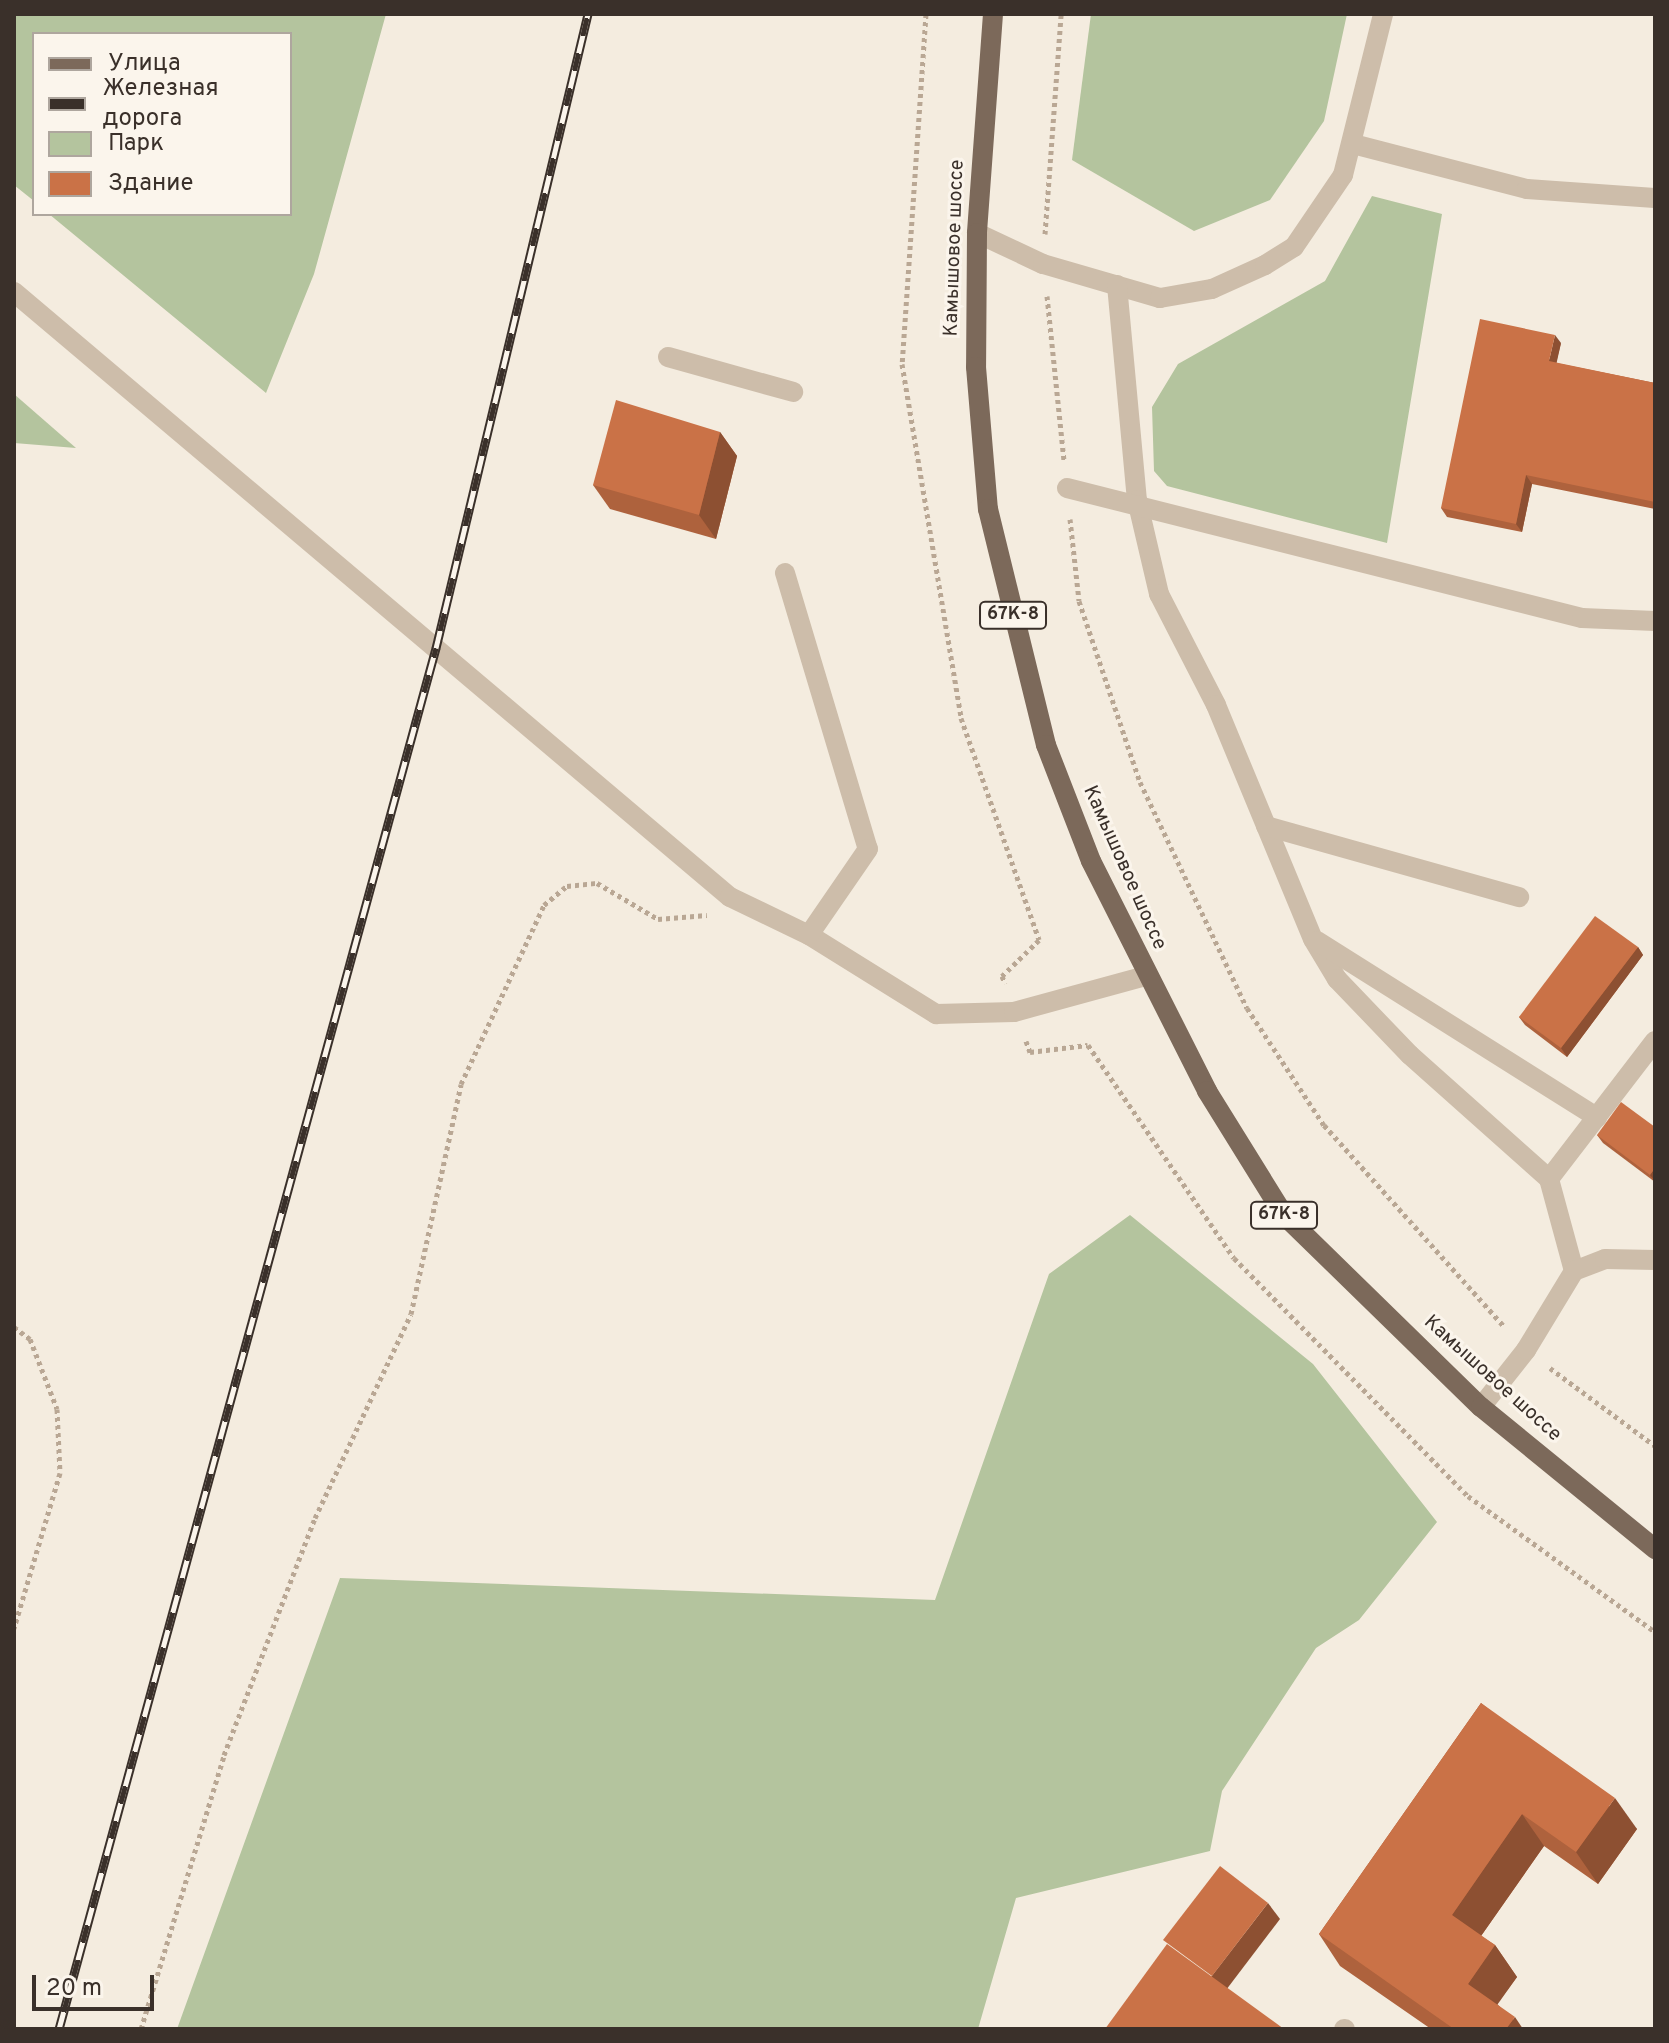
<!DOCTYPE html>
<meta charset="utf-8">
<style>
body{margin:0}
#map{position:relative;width:1669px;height:2043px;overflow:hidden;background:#f4ecdf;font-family:Overpass,sans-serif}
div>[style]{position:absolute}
.green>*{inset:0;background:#b4c49e}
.path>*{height:5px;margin-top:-2.5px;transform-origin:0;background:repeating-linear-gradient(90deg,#b9a794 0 4px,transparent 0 8px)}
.service>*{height:20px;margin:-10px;padding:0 10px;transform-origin:10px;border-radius:10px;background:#cdbdaa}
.primary>*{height:20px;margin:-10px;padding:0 10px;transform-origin:10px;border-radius:10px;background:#7c695a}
.rail>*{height:9px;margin-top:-4.5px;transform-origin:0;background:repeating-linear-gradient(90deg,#fbf5ec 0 18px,#3a302a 0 36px);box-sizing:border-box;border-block:2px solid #3a302a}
.wall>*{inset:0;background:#ae623d}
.shaded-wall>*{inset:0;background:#8d5032}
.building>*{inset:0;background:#ca7247}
span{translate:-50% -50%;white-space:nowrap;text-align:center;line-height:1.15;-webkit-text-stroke:6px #fbf5ec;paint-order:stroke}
.shield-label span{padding:2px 6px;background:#fbf5ec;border:2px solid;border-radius:6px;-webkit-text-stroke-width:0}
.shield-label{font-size:18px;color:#3a302a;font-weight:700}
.street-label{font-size:20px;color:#3a302a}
.frame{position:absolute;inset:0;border:16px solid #3a302a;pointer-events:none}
.legend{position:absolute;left:32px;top:32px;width:260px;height:184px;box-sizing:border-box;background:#fbf5ec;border:2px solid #aea69e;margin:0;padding:10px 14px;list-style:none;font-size:24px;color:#3a302a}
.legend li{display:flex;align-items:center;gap:16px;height:40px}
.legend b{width:40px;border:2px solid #aea69e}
.scale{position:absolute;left:32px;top:1975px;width:122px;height:36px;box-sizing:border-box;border:4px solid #3a302a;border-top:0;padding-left:10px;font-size:24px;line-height:28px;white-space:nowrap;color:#3a302a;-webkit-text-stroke:6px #fbf5ec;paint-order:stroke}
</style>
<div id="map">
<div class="green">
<i style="clip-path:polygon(14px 14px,386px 14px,314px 274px,266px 393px,49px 214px,290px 214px,290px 34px,34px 34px,34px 201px,14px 185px)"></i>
<i style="clip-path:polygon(1091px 14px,1347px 14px,1324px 121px,1270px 200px,1194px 231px,1072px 160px)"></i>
<i style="clip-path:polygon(1372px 196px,1442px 214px,1387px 543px,1167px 486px,1154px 471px,1152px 407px,1178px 364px,1325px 281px)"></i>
<i style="clip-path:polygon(14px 394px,76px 448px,14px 443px)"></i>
<i style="clip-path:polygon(1130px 1215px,1313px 1364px,1437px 1522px,1359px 1620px,1316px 1648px,1222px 1791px,1210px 1851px,1016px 1898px,978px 2029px,177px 2029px,340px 1578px,935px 1600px,1049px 1274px)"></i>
</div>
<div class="path">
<i style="left:926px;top:14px;width:351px;rotate:93.9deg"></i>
<i style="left:902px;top:364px;width:359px;rotate:80.5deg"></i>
<i style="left:961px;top:718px;width:235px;rotate:70.6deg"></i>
<i style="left:1039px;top:940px;width:52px;rotate:135.8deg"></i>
<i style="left:1002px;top:976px;width:8px;rotate:67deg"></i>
<i style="left:1045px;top:234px;width:221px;rotate:-85.8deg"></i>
<i style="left:1047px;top:296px;width:166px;rotate:84.1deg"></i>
<i style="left:1070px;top:519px;width:82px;rotate:83.7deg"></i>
<i style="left:1079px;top:601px;width:191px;rotate:71.4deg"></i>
<i style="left:1140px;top:782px;width:250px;rotate:64.7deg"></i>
<i style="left:1247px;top:1008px;width:140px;rotate:56.7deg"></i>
<i style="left:1324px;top:1125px;width:270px;rotate:48.2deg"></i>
<i style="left:1026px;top:1041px;width:12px;rotate:70deg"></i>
<i style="left:1030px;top:1052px;width:58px;rotate:-6.9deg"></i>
<i style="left:1088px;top:1045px;width:258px;rotate:55.6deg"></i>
<i style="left:1234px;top:1258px;width:334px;rotate:45.5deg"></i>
<i style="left:1468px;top:1496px;width:231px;rotate:36deg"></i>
<i style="left:14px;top:1327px;width:20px;rotate:37deg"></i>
<i style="left:30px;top:1339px;width:75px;rotate:68.9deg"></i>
<i style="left:57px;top:1409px;width:64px;rotate:87.3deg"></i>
<i style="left:60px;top:1473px;width:162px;rotate:106.5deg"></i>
<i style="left:1550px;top:1368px;width:131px;rotate:36.6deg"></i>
<i style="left:141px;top:2029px;width:286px;rotate:-73.1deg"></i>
<i style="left:224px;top:1755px;width:254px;rotate:-69deg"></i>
<i style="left:315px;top:1518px;width:225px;rotate:-64.8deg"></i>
<i style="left:411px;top:1314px;width:235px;rotate:-77.7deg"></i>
<i style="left:461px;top:1084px;width:197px;rotate:-65.1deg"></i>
<i style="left:544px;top:905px;width:30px;rotate:-40deg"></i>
<i style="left:567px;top:886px;width:30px;rotate:-6deg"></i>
<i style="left:597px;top:883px;width:71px;rotate:30.5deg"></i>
<i style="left:658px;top:919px;width:49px;rotate:-4.7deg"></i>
</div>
<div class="service">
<i style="left:1353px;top:144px;width:180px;rotate:14.5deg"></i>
<i style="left:1527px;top:189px;width:128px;rotate:4deg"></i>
<i style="left:977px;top:233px;width:73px;rotate:25.2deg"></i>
<i style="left:1043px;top:264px;width:122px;rotate:16.2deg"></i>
<i style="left:1160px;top:298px;width:53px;rotate:-9.8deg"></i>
<i style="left:1212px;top:289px;width:58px;rotate:-24.4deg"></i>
<i style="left:1265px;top:265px;width:34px;rotate:-32deg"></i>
<i style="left:1294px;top:247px;width:87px;rotate:-55.8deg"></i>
<i style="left:1343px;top:175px;width:166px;rotate:-76deg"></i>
<i style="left:1117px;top:285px;width:216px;rotate:84.7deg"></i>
<i style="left:1137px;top:500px;width:97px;rotate:76.8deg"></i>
<i style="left:1159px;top:594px;width:125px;rotate:62.8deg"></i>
<i style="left:1216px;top:705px;width:253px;rotate:67.5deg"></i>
<i style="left:1313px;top:939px;width:47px;rotate:59deg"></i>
<i style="left:1337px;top:979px;width:105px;rotate:46.2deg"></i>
<i style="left:1410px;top:1055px;width:186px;rotate:41.7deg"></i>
<i style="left:1549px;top:1179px;width:95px;rotate:74.8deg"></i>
<i style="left:14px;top:292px;width:937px;rotate:40.2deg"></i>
<i style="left:730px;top:897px;width:88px;rotate:25.7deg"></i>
<i style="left:809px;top:935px;width:150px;rotate:31.9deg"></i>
<i style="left:936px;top:1014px;width:78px;rotate:-1.5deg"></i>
<i style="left:1014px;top:1012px;width:137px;rotate:-15.3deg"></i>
<i style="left:668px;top:357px;width:130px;rotate:15.6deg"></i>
<i style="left:1067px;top:488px;width:531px;rotate:14.17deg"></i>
<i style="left:1582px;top:618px;width:73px;rotate:2.4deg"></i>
<i style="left:785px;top:573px;width:288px;rotate:73.3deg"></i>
<i style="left:868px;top:849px;width:104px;rotate:124.5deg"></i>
<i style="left:1266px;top:826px;width:263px;rotate:15.7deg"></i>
<i style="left:1317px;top:941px;width:331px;rotate:32.2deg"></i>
<i style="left:1549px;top:1179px;width:174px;rotate:-52.5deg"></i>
<i style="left:1481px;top:1407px;width:73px;rotate:-51.7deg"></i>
<i style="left:1526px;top:1350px;width:92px;rotate:-58.7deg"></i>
<i style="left:1574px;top:1271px;width:33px;rotate:-21deg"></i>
<i style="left:1605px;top:1259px;width:50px;rotate:1.1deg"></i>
<i style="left:1344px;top:2029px;width:1px"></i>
</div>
<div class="primary">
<i style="left:993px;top:14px;width:220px;rotate:94.2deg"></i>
<i style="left:977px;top:233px;width:134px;rotate:90.4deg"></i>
<i style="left:976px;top:367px;width:143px;rotate:85.2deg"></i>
<i style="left:988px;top:509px;width:243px;rotate:76.2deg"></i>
<i style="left:1046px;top:745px;width:124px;rotate:68.8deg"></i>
<i style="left:1091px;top:861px;width:258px;rotate:63.2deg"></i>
<i style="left:1207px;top:1091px;width:146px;rotate:58.2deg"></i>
<i style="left:1284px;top:1215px;width:275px;rotate:44.3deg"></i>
<i style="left:1481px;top:1407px;width:225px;rotate:39.2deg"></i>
</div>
<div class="rail">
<i style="left:59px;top:2029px;width:1432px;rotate:-74.73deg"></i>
<i style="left:436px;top:648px;width:652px;rotate:-76.52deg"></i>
</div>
<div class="wall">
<i style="clip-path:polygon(1561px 343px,1556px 363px,1655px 383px,1655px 509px,1532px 484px,1522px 532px,1447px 517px,1441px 508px)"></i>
<i style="clip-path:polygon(720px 432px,737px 456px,716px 539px,610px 509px,593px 485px)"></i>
<i style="clip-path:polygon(1638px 947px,1643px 955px,1567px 1057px,1525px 1025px,1519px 1017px)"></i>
<i style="clip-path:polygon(1655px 1127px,1655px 1182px,1603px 1143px,1597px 1135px)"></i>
<i style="clip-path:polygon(1481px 1703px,1637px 1829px,1598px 1884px,1544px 1846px,1481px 1936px,1495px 1945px,1517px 1977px,1497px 2004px,1523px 2029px,1431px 2029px,1340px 1966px,1319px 1934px)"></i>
</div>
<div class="shaded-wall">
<i style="clip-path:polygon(1555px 335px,1561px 343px,1555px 370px,1549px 361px)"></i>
<i style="clip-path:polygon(720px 432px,737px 456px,716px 539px,699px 515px)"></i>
<i style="clip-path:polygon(1526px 475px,1532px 484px,1522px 532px,1516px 524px)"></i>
<i style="clip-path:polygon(1638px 947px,1643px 955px,1567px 1057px,1561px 1048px)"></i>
<i style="clip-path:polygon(1655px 1168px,1655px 1181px,1650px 1175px)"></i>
<i style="clip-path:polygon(1615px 1798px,1637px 1829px,1598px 1884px,1576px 1852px)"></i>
<i style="clip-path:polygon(1522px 1814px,1544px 1846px,1474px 1946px,1452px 1915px)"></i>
<i style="clip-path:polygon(1268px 1903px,1280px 1919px,1223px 1994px,1211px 1977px)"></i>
<i style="clip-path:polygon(1495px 1945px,1517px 1977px,1490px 2015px,1468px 1984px)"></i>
<i style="clip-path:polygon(1515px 2017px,1523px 2029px,1506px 2029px)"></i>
</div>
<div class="building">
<i style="clip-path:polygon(1480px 319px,1555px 335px,1549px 361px,1655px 383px,1655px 502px,1526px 475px,1516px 524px,1441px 508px)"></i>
<i style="clip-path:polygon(616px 400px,720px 432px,699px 515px,593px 485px)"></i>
<i style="clip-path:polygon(1595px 916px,1638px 947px,1561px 1048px,1519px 1017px)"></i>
<i style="clip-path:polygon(1621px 1102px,1655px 1127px,1655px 1168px,1650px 1175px,1597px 1135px)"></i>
<i style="clip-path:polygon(1481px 1703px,1615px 1798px,1576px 1852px,1522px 1814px,1452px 1915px,1495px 1945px,1468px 1984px,1515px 2017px,1506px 2029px,1454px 2029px,1319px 1934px)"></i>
<i style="clip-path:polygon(1220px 1866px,1268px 1903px,1212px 1976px,1163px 1940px)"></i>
<i style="clip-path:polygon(1167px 1944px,1284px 2029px,1105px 2029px)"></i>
</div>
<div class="shield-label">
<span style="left:1013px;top:615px">67К-8</span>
<span style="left:1284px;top:1215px">67К-8</span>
</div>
<div class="street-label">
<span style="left:955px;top:248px;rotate:-88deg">Камышовое шоссе</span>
<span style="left:1124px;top:868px;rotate:66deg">Камышовое шоссе</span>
<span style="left:1492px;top:1379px;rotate:42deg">Камышовое шоссе</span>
</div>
<div class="frame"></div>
<ul class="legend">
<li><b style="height:10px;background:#7c695a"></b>Улица</li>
<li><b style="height:10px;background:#3a302a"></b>Железная дорога</li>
<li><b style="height:22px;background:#b4c49e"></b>Парк</li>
<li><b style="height:22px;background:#ca7247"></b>Здание</li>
</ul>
<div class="scale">20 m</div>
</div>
